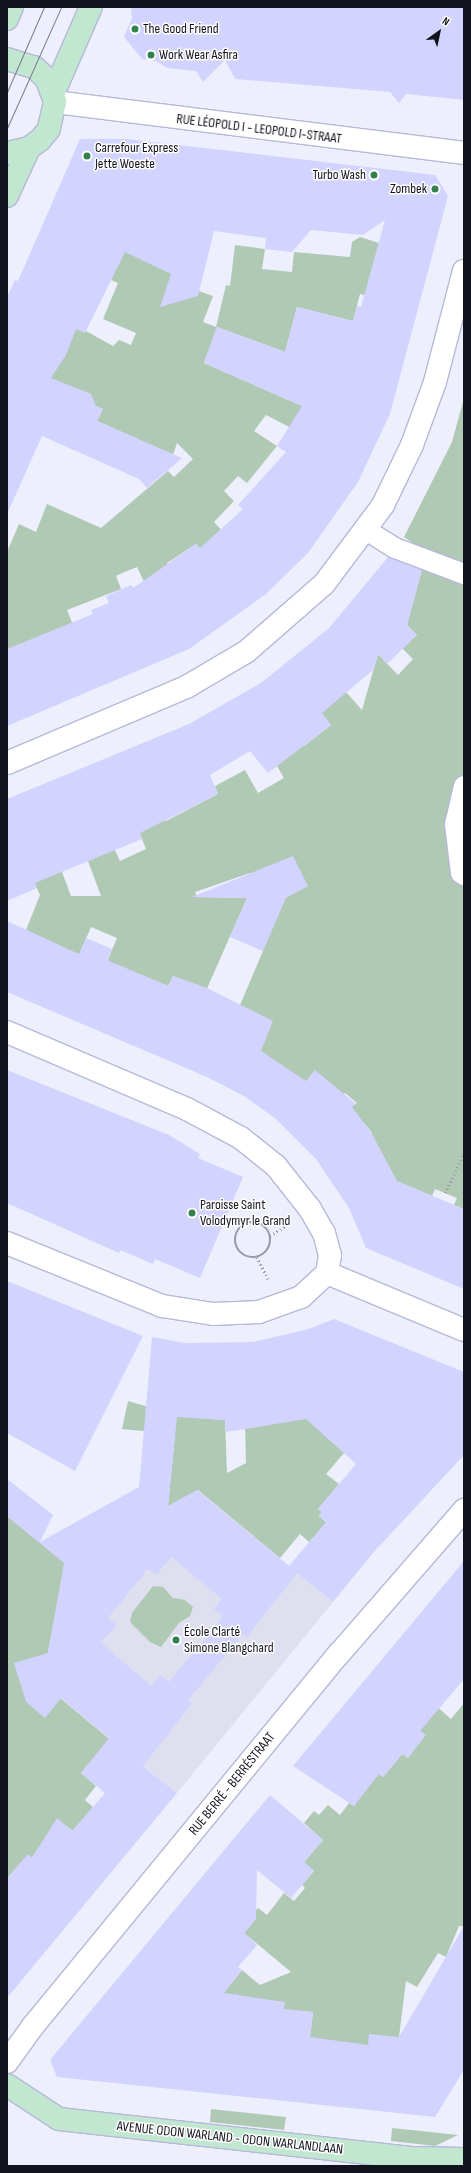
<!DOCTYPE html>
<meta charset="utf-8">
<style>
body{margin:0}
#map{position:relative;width:471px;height:2173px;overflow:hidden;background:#eeeffd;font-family:"Sofia Sans Condensed",sans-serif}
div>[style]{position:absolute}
.built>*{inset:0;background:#dedfef}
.green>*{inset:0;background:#afc9b5}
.building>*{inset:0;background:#d2d3fe}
.path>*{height:2.5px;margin-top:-1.25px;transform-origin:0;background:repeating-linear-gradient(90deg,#9999a6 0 1px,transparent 0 4px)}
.path>.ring{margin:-1.25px;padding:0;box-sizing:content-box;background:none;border:2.5px solid #9999a6;border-radius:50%}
.roads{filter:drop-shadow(1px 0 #b6b8d9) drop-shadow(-1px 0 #b6b8d9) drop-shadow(0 1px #b6b8d9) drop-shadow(0 -1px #b6b8d9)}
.lane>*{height:20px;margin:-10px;padding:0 10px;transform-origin:10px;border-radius:10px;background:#fff}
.street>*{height:22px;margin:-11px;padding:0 11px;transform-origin:11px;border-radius:11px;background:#fff}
.secondary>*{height:22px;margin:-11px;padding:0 11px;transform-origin:11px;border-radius:11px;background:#c1e7d0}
.tram>*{height:1px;margin:-0.5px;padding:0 0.5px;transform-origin:0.5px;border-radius:0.5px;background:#797986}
.dots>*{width:11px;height:11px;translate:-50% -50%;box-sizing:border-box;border:2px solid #fff;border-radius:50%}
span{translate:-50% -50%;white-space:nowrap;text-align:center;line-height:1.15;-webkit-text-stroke:3px #fff;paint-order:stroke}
.poi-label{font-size:14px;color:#12121d}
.left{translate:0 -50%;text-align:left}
.right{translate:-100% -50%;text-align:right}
.street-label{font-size:14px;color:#12121d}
.frame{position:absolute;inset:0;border:8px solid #12121d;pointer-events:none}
.north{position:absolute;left:419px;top:12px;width:40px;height:40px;-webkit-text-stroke:3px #fff;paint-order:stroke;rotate:33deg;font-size:11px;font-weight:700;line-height:16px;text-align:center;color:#12121d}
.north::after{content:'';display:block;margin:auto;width:14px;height:18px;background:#12121d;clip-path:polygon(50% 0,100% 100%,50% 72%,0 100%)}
</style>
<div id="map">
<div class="built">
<i style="clip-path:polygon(197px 1490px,333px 1602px,177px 1793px,42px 1683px,65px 1563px)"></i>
</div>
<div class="green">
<i style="clip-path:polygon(360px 237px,379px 243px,372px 297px,360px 294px,353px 321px,297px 307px,285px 352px,217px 327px,204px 363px,309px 409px,295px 430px,266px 415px,254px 431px,277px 446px,247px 483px,238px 476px,224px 491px,234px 501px,214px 522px,247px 558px,200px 548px,196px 544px,167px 563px,173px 575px,147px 588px,137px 567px,122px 573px,116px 576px,121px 589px,67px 610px,77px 635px,7px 666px,7px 552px,19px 524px,36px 532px,47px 504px,101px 528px,168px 471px,174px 477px,193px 459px,177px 443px,173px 455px,97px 421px,103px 409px,91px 404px,91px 394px,50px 380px,75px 325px,113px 346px,119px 340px,131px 345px,136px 333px,103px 319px,118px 283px,104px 277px,115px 247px,163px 266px,199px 291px,213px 296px,203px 322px,216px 327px,226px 285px,230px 286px,235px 245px,265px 249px,262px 269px,292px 272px,294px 252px,350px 257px,352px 242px)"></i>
<i style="clip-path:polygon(464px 398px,464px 1209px,454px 1205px,457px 1198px,445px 1193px,435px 1189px,432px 1196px,394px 1180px,365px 1139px,372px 1133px,364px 1123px,343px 1112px,357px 1103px,345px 1093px,334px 1105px,261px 1051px,240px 1005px,263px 951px,260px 898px,250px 873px,195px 892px,197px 897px,247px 898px,201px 1002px,192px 984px,173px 976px,168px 986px,134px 972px,103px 971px,117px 938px,91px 927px,79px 955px,26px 930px,40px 895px,27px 866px,62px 872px,71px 896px,101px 896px,88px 861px,114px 848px,120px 861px,146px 849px,132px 814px,163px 813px,166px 821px,218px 794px,215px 786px,245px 770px,258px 793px,284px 778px,270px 754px,302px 743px,304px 746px,331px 725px,320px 711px,346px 692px,362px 710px,378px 654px,398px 675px,413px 659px,402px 648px,417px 635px,407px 625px,423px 566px,423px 550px,404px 537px,452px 442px)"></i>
<i style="clip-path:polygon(128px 1401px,183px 1417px,225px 1420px,227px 1473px,246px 1463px,245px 1426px,296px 1403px,344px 1453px,326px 1474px,339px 1484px,318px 1509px,322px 1512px,319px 1516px,327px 1523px,309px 1542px,300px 1534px,280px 1558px,198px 1490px,168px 1506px,175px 1434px,122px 1429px)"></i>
<i style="clip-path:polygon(7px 1516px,65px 1563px,42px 1683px,131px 1757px,89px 1763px,81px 1773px,96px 1786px,85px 1800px,93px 1807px,73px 1831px,65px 1825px,43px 1851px,39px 1847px,32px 1858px,28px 1855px,7px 1896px)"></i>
<i style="clip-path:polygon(153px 1586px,163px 1587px,173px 1598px,185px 1600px,193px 1607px,190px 1616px,179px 1623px,161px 1647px,150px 1642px,130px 1622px,132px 1613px)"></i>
<i style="clip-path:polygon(464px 1703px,464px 1926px,459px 1926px,446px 1957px,438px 1953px,417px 1987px,406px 1981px,399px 2037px,367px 2051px,310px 2037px,313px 2012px,234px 2007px,237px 1994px,227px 1998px,211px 1985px,220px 1975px,231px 1984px,242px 1970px,260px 1985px,291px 1972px,244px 1933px,256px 1919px,253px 1913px,258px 1908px,267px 1915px,284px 1893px,294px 1901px,305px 1888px,302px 1885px,314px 1871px,304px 1862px,323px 1840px,304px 1823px,314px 1811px,319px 1815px,328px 1805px,340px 1815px,349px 1803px,354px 1806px,376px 1771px,383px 1777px,402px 1754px,408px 1758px,425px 1735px,417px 1728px,435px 1705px,451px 1719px)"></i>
<i style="clip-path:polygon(211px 2109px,286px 2117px,284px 2130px,210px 2122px)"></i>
<i style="clip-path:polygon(392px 2128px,458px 2135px,435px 2146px,391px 2141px)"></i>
</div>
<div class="building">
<i style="clip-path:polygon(131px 7px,464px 7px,464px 100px,406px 94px,399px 103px,390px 92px,235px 79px,225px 60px,203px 82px,196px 71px,167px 68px,156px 61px,142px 59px,124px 37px,132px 18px)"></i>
<i style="clip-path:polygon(80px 139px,127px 139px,435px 175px,448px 196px,390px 414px,358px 482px,308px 553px,266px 594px,189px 649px,7px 726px,7px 649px,93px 614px,91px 610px,109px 603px,106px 596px,131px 585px,133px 588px,196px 544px,200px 548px,243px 509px,238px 505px,286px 452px,277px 446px,302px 406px,204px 363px,217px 327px,285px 352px,297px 307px,353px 321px,357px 306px,361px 307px,385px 220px,363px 235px,311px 230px,292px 252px,265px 249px,266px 238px,214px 231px,198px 296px,160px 307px,171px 274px,125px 252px,85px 333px,76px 329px,66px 355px,51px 378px,91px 394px,96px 406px,103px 409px,97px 421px,182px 458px,147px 488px,139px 479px,42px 436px,7px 514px,7px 297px,15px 280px,18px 281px)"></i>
<i style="clip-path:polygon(388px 557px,422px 570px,407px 625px,417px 635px,387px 664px,378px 654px,373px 670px,322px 713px,331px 725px,268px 773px,250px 751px,210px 775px,218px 794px,140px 833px,142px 839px,35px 883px,37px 888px,7px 901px,7px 799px,189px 724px,261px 683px,329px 628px)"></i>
<i style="clip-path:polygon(293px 856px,308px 886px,286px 898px,263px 951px,230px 937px,247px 898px,192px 897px)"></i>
<i style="clip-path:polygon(7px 921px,79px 954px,86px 938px,112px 949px,107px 960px,168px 986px,173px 976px,207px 988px,273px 1021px,261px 1051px,306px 1081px,315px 1070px,356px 1104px,352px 1107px,372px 1134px,397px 1181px,464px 1209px,464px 1289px,366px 1248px,349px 1208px,316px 1159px,276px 1119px,244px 1096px,207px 1077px,7px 992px)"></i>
<i style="clip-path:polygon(7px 1070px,169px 1135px,200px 1154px,198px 1158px,243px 1177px,200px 1278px,155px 1259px,153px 1264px,120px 1250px,119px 1253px,7px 1203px)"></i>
<i style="clip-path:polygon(7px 1281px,143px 1336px,75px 1471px,7px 1433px)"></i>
<i style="clip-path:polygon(evenodd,334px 1319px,464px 1372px,464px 1455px,373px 1553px,333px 1602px,297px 1573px,247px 1637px,243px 1634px,188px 1700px,192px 1703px,143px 1766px,177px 1793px,7px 1998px,7px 1878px,28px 1854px,32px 1858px,57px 1818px,72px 1831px,105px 1793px,81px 1773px,109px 1738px,61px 1698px,45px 1718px,26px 1702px,14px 1663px,48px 1653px,64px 1563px,7px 1516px,7px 1479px,53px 1515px,40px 1542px,139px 1487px,152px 1337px,185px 1343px,253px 1342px,309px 1329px,334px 1319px,177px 1417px,225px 1420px,226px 1432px,306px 1419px,356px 1464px,318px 1509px,322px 1512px,319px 1515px,326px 1522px,289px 1566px,197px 1490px,168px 1506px,177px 1417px,334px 1319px,171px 1557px,222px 1599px,214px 1609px,223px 1617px,169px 1682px,160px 1675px,151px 1686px,101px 1643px,116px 1625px,108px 1618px,148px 1569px,156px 1575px,171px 1557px)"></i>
<i style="clip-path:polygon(464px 1561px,464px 1679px,420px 1731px,426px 1735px,408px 1758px,402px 1754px,383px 1777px,379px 1774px,354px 1806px,293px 1766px)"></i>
<i style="clip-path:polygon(270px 1795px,323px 1840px,304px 1862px,314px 1871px,291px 1898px,257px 1870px,256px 1919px,244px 1933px,257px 1945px,238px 1967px,242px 1970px,224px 1993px,285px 2002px,284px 2009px,313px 2012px,310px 2037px,368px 2045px,369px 2034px,399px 2037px,464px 1926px,464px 2070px,435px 2117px,57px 2077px,50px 2060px)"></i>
</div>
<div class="path">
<i style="left:445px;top:1193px;width:44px;rotate:-64.6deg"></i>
<i class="ring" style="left:235px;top:1222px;width:33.5px;height:33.5px"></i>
<i style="left:270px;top:1236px;width:20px;rotate:-33deg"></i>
<i style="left:257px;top:1257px;width:25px;rotate:63deg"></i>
</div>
<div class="roads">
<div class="lane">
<i style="left:366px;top:530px;width:34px;rotate:32deg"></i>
<i style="left:395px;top:548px;width:74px;rotate:20.6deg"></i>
<i style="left:464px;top:786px;width:39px;rotate:103deg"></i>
<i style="left:455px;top:824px;width:49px;rotate:83deg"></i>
<i style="left:461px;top:873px;width:4px;rotate:34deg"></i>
</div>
<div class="street">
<i style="left:55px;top:102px;width:412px;rotate:7.1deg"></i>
<i style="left:7px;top:763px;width:197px;rotate:-23deg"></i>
<i style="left:188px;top:686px;width:67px;rotate:-30.4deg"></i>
<i style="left:246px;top:652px;width:103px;rotate:-41.1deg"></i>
<i style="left:324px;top:584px;width:99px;rotate:-53.2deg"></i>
<i style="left:383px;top:505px;width:67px;rotate:-64.2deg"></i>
<i style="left:412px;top:445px;width:67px;rotate:-69.9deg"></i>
<i style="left:435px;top:382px;width:115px;rotate:-75.4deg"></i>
<i style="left:7px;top:1032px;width:196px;rotate:23.2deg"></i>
<i style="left:187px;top:1109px;width:61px;rotate:28.2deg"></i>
<i style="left:241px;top:1138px;width:45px;rotate:38.7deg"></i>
<i style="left:276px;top:1166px;width:55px;rotate:51.7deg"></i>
<i style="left:310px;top:1209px;width:28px;rotate:60deg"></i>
<i style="left:324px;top:1233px;width:23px;rotate:75deg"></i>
<i style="left:330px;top:1255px;width:18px;rotate:99deg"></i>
<i style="left:327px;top:1273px;width:35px;rotate:137deg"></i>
<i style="left:301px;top:1297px;width:45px;rotate:160.3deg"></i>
<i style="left:259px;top:1312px;width:46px;rotate:177.5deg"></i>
<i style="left:213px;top:1314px;width:52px;rotate:-171.1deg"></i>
<i style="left:162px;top:1306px;width:167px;rotate:-157.9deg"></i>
<i style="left:327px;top:1273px;width:148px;rotate:22.6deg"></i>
<i style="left:7px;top:2062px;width:44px;rotate:-54.2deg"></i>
<i style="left:33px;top:2026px;width:482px;rotate:-50.6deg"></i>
<i style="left:339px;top:1654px;width:191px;rotate:-49deg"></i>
</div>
<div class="secondary">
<i style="left:7px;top:19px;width:13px;rotate:-67deg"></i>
<i style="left:7px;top:59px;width:28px;rotate:17deg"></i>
<i style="left:34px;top:67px;width:16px;rotate:43deg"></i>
<i style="left:46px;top:78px;width:26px;rotate:69deg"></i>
<i style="left:55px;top:102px;width:28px;rotate:103deg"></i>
<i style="left:49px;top:129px;width:14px;rotate:129deg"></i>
<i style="left:40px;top:140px;width:14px;rotate:144deg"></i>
<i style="left:29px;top:148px;width:23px;rotate:167deg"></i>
<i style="left:53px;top:94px;width:95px;rotate:-66.4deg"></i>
<i style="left:7px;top:196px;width:53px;rotate:-65.4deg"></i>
<i style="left:7px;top:2085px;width:62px;rotate:33.2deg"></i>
<i style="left:59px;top:2119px;width:354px;rotate:6.3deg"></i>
<i style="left:411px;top:2158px;width:53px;rotate:1.1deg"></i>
</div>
</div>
<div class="tram">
<i style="left:7px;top:92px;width:93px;rotate:-66.5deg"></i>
<i style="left:7px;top:128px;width:133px;rotate:-65.9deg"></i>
</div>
<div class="dots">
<i style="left:135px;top:29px;background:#348150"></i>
<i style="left:151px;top:55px;background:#348150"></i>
<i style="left:87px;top:156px;background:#348150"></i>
<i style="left:374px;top:175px;background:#348150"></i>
<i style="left:435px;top:189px;background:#348150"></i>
<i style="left:192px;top:1213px;background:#348150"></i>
<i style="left:176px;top:1640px;background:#348150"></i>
</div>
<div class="poi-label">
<span class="left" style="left:143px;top:29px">The Good Friend</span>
<span class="left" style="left:159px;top:55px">Work Wear Asfira</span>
<span class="left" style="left:95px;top:156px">Carrefour Express<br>Jette Woeste</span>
<span class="right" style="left:366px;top:175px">Turbo Wash</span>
<span class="right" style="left:427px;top:189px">Zombek</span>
<span class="left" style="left:200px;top:1213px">Paroisse Saint<br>Volodymyr le Grand</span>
<span class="left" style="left:184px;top:1640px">École Clarté<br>Simone Blangchard</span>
</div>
<div class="street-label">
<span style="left:259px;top:129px;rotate:7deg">RUE LÉOPOLD I - LEOPOLD I-STRAAT</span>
<span style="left:232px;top:1784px;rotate:-51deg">RUE BERRÉ - BERRÉSTRAAT</span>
<span style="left:230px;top:2138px;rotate:6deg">AVENUE ODON WARLAND - ODON WARLANDLAAN</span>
</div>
<div class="frame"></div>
<div class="north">N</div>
</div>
